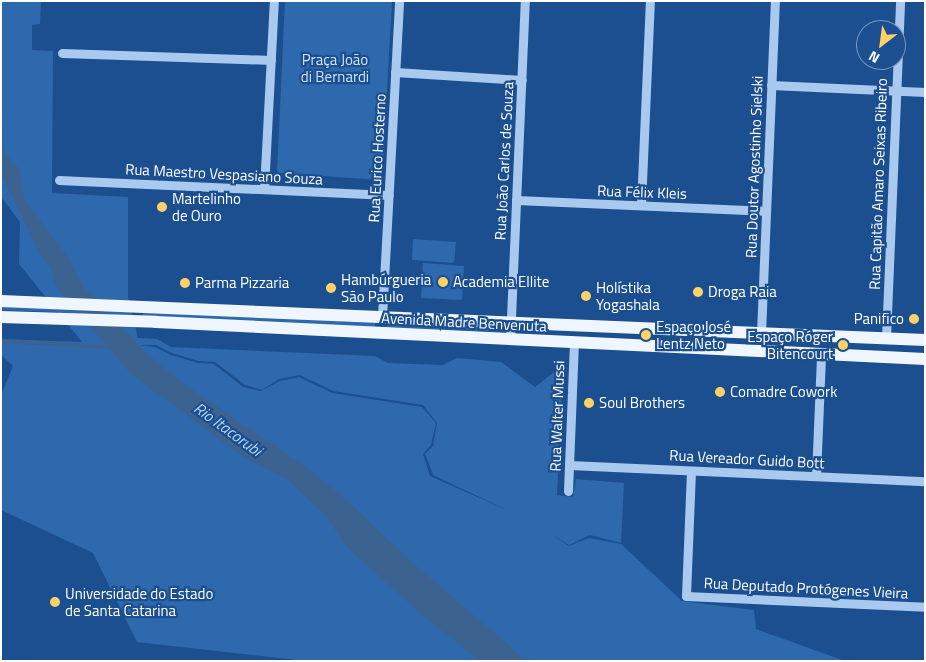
<!DOCTYPE html>
<meta charset="utf-8">
<style>
body{margin:0}
#map{position:relative;width:926px;height:662px;overflow:hidden;background:#1b4f8f;font-family:"Titillium Web",sans-serif}
div>[style]{position:absolute}
.green>*{inset:0;background:#2e69ad}
.water>*{inset:0;background:#3c6290}
.stream>*{height:4px;margin:-2px;padding:0 2px;transform-origin:2px;border-radius:2px;background:#3c6290}
.minor>*{height:9px;margin:-4.5px;padding:0 4.5px;transform-origin:4.5px;border-radius:4.5px;background:#a9c9ee}
.major>*{height:12px;margin:-6px;padding:0 6px;transform-origin:6px;border-radius:6px;background:#f0f6ff}
.dots>*{width:14px;height:14px;translate:-50% -50%;box-sizing:border-box;border:2px solid #1b4f8f;border-radius:50%}
span{translate:-50% -50%;white-space:nowrap;text-align:center;line-height:1.15;-webkit-text-stroke:4.5px #1b4f8f;paint-order:stroke}
.park-label{font-size:15px;color:#cfe3fa}
.street-label{font-size:15px;color:#fff}
.poi-label{font-size:15px;color:#fff}
.left{translate:0 -50%;text-align:left}
.right{translate:-100% -50%;text-align:right}
.water-label{font-size:16px;color:#b5d3f5;font-style:italic}
.frame{position:absolute;inset:0;border:2px solid #fff;pointer-events:none}
.north{position:absolute;left:856px;top:20px;width:50px;height:50px;box-sizing:border-box;background:#1b4f8f;border:1px solid #7695bc;border-radius:50%;rotate:210deg;font-size:14px;font-weight:700;line-height:20px;text-align:center;color:#fff}
.north::after{content:'';display:block;margin:auto;width:18px;height:22px;background:#ffd166;clip-path:polygon(50% 0,100% 100%,50% 72%,0 100%)}
</style>
<div id="map">
<div class="green">
<i style="clip-path:polygon(evenodd,1px 1px,41px 1px,40px 24px,32px 25px,32px 50px,53px 51px,52px 193px,128px 197px,128px 297px,138px 338px,157px 339px,171px 347px,375px 356px,388px 363px,443px 365px,457px 358px,501px 362px,535px 387px,563px 365px,557px 495px,573px 497px,576px 479px,624px 483px,621px 543px,590px 535px,569px 545px,551px 534px,569px 546px,589px 538px,621px 544px,682px 601px,754px 610px,756px 629px,845px 661px,306px 661px,137px 642px,93px 553px,1px 510px,1px 395px,13px 366px,1px 355px,1px 339px,82px 342px,58px 312px,1px 310px,1px 305px,53px 306px,19px 264px,20px 222px,1px 197px,1px 1px,139px 345px,156px 345px,172px 353px,198px 361px,215px 362px,245px 385px,262px 390px,279px 379px,300px 375px,333px 391px,423px 405px,437px 423px,433px 446px,425px 454px,433px 475px,509px 511px,430px 476px,423px 454px,431px 445px,436px 423px,422px 407px,332px 393px,299px 377px,280px 381px,261px 391px,243px 387px,214px 364px,198px 363px,171px 355px,155px 347px,139px 345px)"></i>
<i style="clip-path:polygon(285px 1px,392px 1px,382px 180px,277px 173px)"></i>
<i style="clip-path:polygon(413px 239px,456px 242px,454px 263px,412px 260px)"></i>
<i style="clip-path:polygon(423px 263px,464px 266px,462px 300px,421px 298px)"></i>
<i style="clip-path:polygon(143px 311px,375px 323px,375px 327px,143px 316px)"></i>
<i style="clip-path:polygon(387px 323px,506px 328px,506px 332px,387px 327px)"></i>
</div>
<div class="water">
<i style="clip-path:polygon(1px 91px,3px 145px,5px 153px,19px 169px,24px 199px,68px 257px,84px 287px,146px 353px,184px 384px,310px 470px,341px 495px,413px 563px,527px 661px,480px 661px,421px 614px,347px 547px,325px 515px,286px 478px,246px 459px,131px 374px,55px 285px,51px 268px,39px 252px,1px 174px)"></i>
</div>
<div class="stream">
<i style="left:1px;top:341px;width:110px;rotate:3.1deg"></i>
</div>
<div class="minor">
<i style="left:62px;top:53px;width:209px;rotate:1.9deg"></i>
<i style="left:395px;top:72px;width:127px;rotate:3.6deg"></i>
<i style="left:771px;top:85px;width:154px;rotate:2.6deg"></i>
<i style="left:59px;top:180px;width:330px;rotate:2.6deg"></i>
<i style="left:264px;top:189px;width:188px;rotate:-87deg"></i>
<i style="left:516px;top:200px;width:250px;rotate:2.5deg"></i>
<i style="left:641px;top:205px;width:204px;rotate:-87.5deg"></i>
<i style="left:382px;top:317px;width:316px;rotate:-86.9deg"></i>
<i style="left:761px;top:333px;width:332px;rotate:-87.6deg"></i>
<i style="left:886px;top:338px;width:337px;rotate:-87.6deg"></i>
<i style="left:510px;top:340px;width:339px;rotate:-87.5deg"></i>
<i style="left:569px;top:465px;width:356px;rotate:2.6deg"></i>
<i style="left:691px;top:471px;width:125px;rotate:92.3deg"></i>
<i style="left:686px;top:596px;width:239px;rotate:2.6deg"></i>
<i style="left:816px;top:476px;width:121px;rotate:-87.6deg"></i>
<i style="left:568px;top:491px;width:148px;rotate:-87.7deg"></i>
</div>
<div class="major">
<i style="left:1px;top:301px;width:925px;rotate:2.42deg"></i>
<i style="left:1px;top:317px;width:155px;rotate:1.8deg"></i>
<i style="left:156px;top:322px;width:770px;rotate:2.75deg"></i>
</div>
<div class="dots">
<i style="left:162px;top:207px;background:#ffd166"></i>
<i style="left:443px;top:282px;background:#ffd166"></i>
<i style="left:185px;top:283px;background:#ffd166"></i>
<i style="left:331px;top:288px;background:#ffd166"></i>
<i style="left:698px;top:292px;background:#ffd166"></i>
<i style="left:586px;top:296px;background:#ffd166"></i>
<i style="left:914px;top:319px;background:#ffd166"></i>
<i style="left:646px;top:335px;background:#ffd166"></i>
<i style="left:843px;top:345px;background:#ffd166"></i>
<i style="left:720px;top:392px;background:#ffd166"></i>
<i style="left:589px;top:403px;background:#ffd166"></i>
<i style="left:55px;top:602px;background:#ffd166"></i>
</div>
<div class="park-label">
<span style="left:335px;top:68px">Praça João<br>di Bernardi</span>
</div>
<div class="street-label">
<span style="left:377px;top:158px;rotate:-87deg">Rua Eurico Hosterno</span>
<span style="left:504px;top:161px;rotate:-87deg">Rua João Carlos de Souza</span>
<span style="left:754px;top:167px;rotate:-88deg">Rua Doutor Agostinho Sielski</span>
<span style="left:224px;top:174px;rotate:3deg">Rua Maestro Vespasiano Souza</span>
<span style="left:878px;top:184px;rotate:-88deg">Rua Capitão Amaro Seixas Ribeiro</span>
<span style="left:642px;top:192px;rotate:2deg">Rua Félix Kleis</span>
<span style="left:464px;top:322px;rotate:3deg">Avenida Madre Benvenuta</span>
<span style="left:557px;top:416px;rotate:-88deg">Rua Walter Mussi</span>
<span style="left:747px;top:459px;rotate:3deg">Rua Vereador Guido Bott</span>
<span style="left:806px;top:588px;rotate:3deg">Rua Deputado Protógenes Vieira</span>
</div>
<div class="poi-label">
<span class="left" style="left:172px;top:207px">Martelinho<br>de Ouro</span>
<span class="left" style="left:341px;top:288px">Hambúrgueria<br>São Paulo</span>
<span class="left" style="left:453px;top:282px">Academia Ellite</span>
<span class="left" style="left:195px;top:283px">Parma Pizzaria</span>
<span class="left" style="left:596px;top:296px">Holístika<br>Yogashala</span>
<span class="left" style="left:708px;top:292px">Droga Raia</span>
<span class="right" style="left:904px;top:319px">Panifico</span>
<span class="left" style="left:656px;top:335px">Espaço José<br>Lentz Neto</span>
<span class="right" style="left:833px;top:345px">Espaço Róger<br>Bitencourt</span>
<span class="left" style="left:730px;top:392px">Comadre Cowork</span>
<span class="left" style="left:599px;top:403px">Soul Brothers</span>
<span class="left" style="left:65px;top:602px">Universidade do Estado<br>de Santa Catarina</span>
</div>
<div class="water-label">
<span style="left:228px;top:429px;rotate:36deg">Rio Itacorubi</span>
</div>
<div class="frame"></div>
<div class="north">N</div>
</div>
